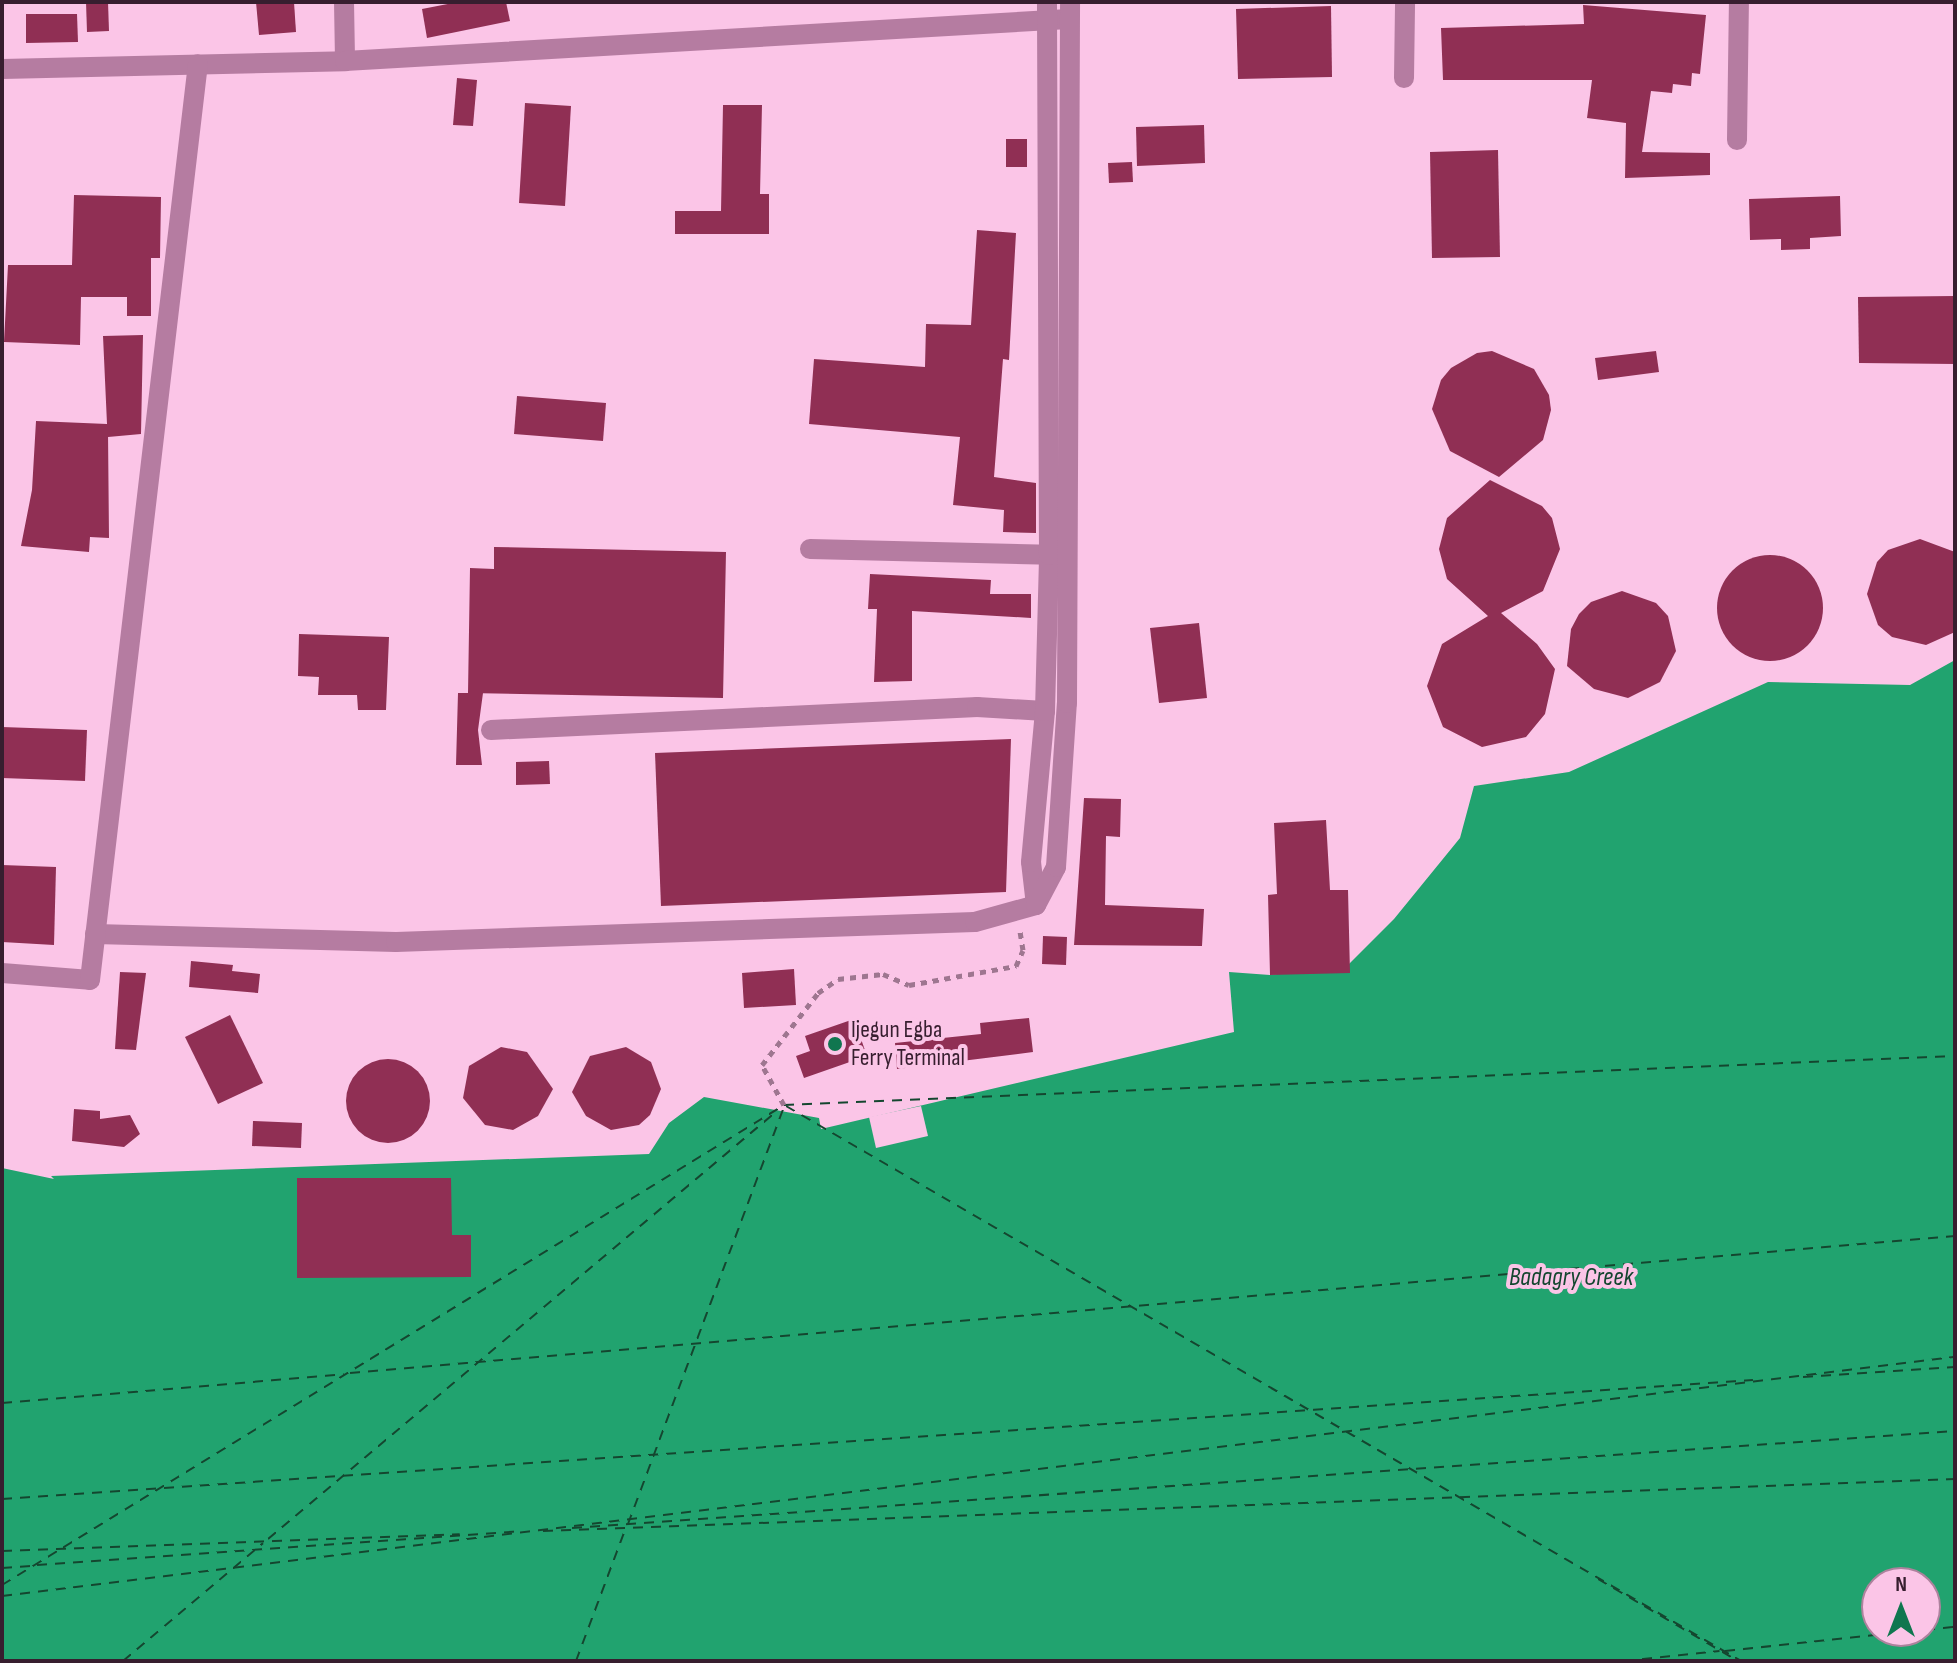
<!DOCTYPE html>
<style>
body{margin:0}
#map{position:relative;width:1957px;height:1663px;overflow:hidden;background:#fbc5e7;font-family:"Sofia Sans Condensed",sans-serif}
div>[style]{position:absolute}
.water>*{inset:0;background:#21a36f}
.pier>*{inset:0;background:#fbc5e7}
.ferry>*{height:2px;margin-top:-1px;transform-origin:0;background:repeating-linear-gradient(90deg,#14462f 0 10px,transparent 0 18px)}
.building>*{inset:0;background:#902f54}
.round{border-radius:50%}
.path>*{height:5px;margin-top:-2.5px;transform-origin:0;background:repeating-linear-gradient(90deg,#9e7690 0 6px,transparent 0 12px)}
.minor>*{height:20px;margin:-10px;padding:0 10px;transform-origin:10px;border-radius:10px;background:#b57ca1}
.dots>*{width:22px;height:22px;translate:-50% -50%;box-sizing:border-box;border:4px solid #fbc5e7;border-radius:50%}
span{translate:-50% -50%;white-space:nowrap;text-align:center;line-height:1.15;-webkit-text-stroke:8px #fbc5e7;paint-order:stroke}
.poi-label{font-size:24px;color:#371e2f}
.left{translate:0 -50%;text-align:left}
.water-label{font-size:26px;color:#14462f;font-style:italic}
.frame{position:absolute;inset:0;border:4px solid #371e2f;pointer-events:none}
.north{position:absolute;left:1861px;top:1567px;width:80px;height:80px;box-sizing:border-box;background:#fbc5e7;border:2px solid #ad829d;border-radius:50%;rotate:0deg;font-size:22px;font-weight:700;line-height:32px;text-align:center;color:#371e2f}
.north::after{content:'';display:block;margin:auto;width:28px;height:36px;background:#10764f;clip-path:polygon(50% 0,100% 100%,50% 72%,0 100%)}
</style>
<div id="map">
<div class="water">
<i style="clip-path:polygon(evenodd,1955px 660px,1955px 1661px,2px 1661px,2px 1168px,54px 1179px,51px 1176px,649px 1154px,669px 1123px,704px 1097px,819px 1118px,821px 1129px,1234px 1032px,1229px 972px,1270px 975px,1349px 964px,1394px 919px,1460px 838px,1474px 786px,1569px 772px,1768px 682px,1910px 685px,1955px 660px,1877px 1583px,1925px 1583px,1925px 1631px,1877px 1631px,1877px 1583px)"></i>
</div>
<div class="pier">
<i style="clip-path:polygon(921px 1106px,928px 1136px,876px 1148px,869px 1117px)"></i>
</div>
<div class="ferry">
<i style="left:786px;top:1106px;width:1105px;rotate:30.16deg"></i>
<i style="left:350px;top:1373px;width:1611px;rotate:-4.88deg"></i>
<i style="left:1803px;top:1377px;width:152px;rotate:-3.8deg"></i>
<i style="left:2px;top:1403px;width:343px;rotate:-4.8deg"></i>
<i style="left:2px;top:1499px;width:1755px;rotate:-3.89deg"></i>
<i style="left:628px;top:1524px;width:446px;rotate:-69.5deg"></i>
<i style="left:572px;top:1528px;width:1386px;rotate:-4.01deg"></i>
<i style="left:543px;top:1531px;width:1413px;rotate:-2.11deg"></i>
<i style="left:268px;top:1539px;width:665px;rotate:-40.06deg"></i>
<i style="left:2px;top:1551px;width:458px;rotate:-2.1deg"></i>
<i style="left:37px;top:1565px;width:485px;rotate:-4deg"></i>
<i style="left:2px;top:1568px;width:29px;rotate:-4deg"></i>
<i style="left:1598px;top:1579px;width:162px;rotate:30.4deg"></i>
<i style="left:2px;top:1585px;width:918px;rotate:-31.54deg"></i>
<i style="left:784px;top:1105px;width:1172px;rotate:-2.4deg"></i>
<i style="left:2px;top:1596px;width:1968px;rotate:-6.98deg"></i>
<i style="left:1925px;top:1630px;width:30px;rotate:-6deg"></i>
<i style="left:1725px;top:1651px;width:189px;rotate:-6.1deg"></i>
<i style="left:123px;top:1661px;width:183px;rotate:-40.1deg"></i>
<i style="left:576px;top:1661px;width:140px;rotate:-69.5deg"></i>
<i style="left:1624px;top:1661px;width:96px;rotate:-6deg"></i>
</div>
<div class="building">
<i style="clip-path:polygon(86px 2px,108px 2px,109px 31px,87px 32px)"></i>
<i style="clip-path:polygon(256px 2px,294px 2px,296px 32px,259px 35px)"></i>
<i style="clip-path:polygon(458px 2px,506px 2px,510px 21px,427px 38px,422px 9px)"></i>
<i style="clip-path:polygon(1583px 5px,1706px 15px,1700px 74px,1692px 73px,1691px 86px,1673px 84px,1672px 93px,1651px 91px,1642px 152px,1710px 153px,1710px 175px,1625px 178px,1626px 123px,1587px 118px,1592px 80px,1443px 80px,1441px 28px,1584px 24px)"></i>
<i style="clip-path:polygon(1331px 6px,1332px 77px,1238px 79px,1236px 9px)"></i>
<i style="clip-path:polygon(26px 14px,77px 14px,78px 42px,26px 43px)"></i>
<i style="clip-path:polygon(457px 78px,477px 80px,473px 126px,453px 125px)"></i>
<i style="clip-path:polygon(525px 103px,571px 106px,565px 206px,519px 203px)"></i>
<i style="clip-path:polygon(723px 105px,762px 105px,760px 194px,769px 194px,769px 234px,675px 234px,675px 211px,721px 211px)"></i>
<i style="clip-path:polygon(1204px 125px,1205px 163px,1137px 166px,1136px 127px)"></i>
<i style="clip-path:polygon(1006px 139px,1027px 139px,1027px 167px,1006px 167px)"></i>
<i style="clip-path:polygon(1498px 150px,1500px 257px,1432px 258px,1430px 152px)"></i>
<i style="clip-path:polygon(1132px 162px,1133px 182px,1109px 183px,1108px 163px)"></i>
<i style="clip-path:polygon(74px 195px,161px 197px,160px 258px,151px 258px,151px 316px,127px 316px,127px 297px,81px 297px,80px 345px,4px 342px,8px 265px,72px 265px)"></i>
<i style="clip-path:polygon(1840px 196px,1841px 236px,1810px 238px,1810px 249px,1781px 250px,1781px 239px,1750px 240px,1749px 199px)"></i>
<i style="clip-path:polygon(977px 230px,1016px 233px,1009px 360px,1003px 359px,994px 477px,1036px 483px,1036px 533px,1003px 532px,1004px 510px,953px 505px,960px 437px,809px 424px,814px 359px,925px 367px,926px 324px,971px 325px)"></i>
<i style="clip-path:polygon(1955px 296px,1955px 364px,1859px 363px,1858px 297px)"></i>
<i style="clip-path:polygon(143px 335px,141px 434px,108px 437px,108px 432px,109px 538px,90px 537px,89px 552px,21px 546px,32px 490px,36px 421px,107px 424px,103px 336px)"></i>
<i style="clip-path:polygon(1492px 351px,1534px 369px,1549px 395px,1551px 410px,1543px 440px,1499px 477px,1450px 451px,1432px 409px,1441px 380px,1451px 368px,1477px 353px)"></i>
<i style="clip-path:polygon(1656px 351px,1659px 372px,1598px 380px,1595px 358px)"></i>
<i style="clip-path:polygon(517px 396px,606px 403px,603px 441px,514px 434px)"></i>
<i style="clip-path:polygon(1490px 480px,1542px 506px,1552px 518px,1560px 549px,1543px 591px,1501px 613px,1537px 644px,1555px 669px,1545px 714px,1526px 737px,1482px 747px,1443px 727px,1427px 686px,1442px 644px,1488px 616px,1447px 579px,1439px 549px,1447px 518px)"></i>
<i style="clip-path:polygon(1920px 539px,1955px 552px,1955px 632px,1926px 645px,1892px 637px,1878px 625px,1867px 594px,1877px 562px,1888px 550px)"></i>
<i style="clip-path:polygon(494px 547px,726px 552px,723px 698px,468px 693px,470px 568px,494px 569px)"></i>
<i class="round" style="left:1717px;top:555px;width:106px;height:106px"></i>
<i style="clip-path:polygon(870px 574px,991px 580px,990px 594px,1031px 594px,1031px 618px,912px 611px,912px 681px,874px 682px,877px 609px,868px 609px)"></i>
<i style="clip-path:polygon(1622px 591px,1656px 603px,1668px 616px,1676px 651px,1660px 682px,1628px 698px,1594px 689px,1567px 666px,1571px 629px,1579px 614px,1591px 602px)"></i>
<i style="clip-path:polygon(1199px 623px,1207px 698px,1159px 703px,1150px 628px)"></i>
<i style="clip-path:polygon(299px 634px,389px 637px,386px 710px,358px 710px,357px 695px,318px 695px,319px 677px,298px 676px)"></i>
<i style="clip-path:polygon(458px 693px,483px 693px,478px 730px,482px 765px,456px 765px)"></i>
<i style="clip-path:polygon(2px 727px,87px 730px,85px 781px,2px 778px)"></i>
<i style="clip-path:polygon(1011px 739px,1006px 892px,661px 906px,655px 753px)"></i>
<i style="clip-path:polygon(549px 761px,550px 784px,516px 785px,516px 762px)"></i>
<i style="clip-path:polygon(1084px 798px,1121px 799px,1120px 837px,1106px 836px,1105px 905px,1204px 909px,1202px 946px,1074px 945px)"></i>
<i style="clip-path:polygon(1326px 820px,1330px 890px,1348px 890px,1350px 973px,1270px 975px,1268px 895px,1277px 894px,1274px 823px)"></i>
<i style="clip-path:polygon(2px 865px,56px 867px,54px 945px,2px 942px)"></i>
<i style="clip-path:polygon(1043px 936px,1067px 937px,1066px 965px,1042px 964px)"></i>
<i style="clip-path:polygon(191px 961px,233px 965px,232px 971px,260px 974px,258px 993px,189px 987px)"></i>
<i style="clip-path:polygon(794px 969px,796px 1005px,744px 1008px,742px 973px)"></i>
<i style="clip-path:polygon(120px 972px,146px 973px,136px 1050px,115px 1049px)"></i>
<i style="clip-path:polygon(230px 1015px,263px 1083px,218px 1104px,185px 1037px)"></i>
<i style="clip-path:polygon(1029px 1018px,1033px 1052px,897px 1069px,895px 1043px,981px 1034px,980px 1023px)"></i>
<i style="clip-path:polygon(854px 1019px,867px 1056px,804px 1078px,796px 1056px,810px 1051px,805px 1036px)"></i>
<i style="clip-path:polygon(501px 1047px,527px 1052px,553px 1089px,538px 1116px,513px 1130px,485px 1125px,463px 1098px,469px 1066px)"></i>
<i style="clip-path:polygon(626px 1047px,651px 1062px,661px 1089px,650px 1115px,639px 1125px,611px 1130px,586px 1116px,572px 1092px,590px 1056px)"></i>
<i class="round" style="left:346px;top:1059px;width:84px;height:84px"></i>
<i style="clip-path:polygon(74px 1109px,100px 1111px,100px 1119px,130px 1115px,140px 1134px,124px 1147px,72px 1141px)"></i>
<i style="clip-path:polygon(253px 1121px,302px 1123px,301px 1148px,252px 1146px)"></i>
<i style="clip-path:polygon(297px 1178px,451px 1178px,452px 1235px,471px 1235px,471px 1277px,297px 1278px)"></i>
</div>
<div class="path">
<i style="left:784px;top:1105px;width:46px;rotate:-118.8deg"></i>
<i style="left:762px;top:1065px;width:91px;rotate:-52.1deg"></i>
<i style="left:818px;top:993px;width:24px;rotate:-35deg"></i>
<i style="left:838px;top:979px;width:45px;rotate:-6.3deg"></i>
<i style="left:883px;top:974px;width:28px;rotate:23deg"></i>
<i style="left:909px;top:985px;width:109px;rotate:-10.1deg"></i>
<i style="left:1016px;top:966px;width:17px;rotate:-66deg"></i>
<i style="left:1023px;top:950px;width:19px;rotate:-99deg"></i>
</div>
<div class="minor">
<i style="left:344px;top:2px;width:59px;rotate:89deg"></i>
<i style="left:2px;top:69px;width:343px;rotate:-1.3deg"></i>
<i style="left:345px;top:61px;width:725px;rotate:-3.32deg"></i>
<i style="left:1404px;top:78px;width:76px;rotate:-89.2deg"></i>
<i style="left:1737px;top:140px;width:138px;rotate:-89.2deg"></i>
<i style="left:810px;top:549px;width:239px;rotate:1.4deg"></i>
<i style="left:491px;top:730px;width:487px;rotate:-2.7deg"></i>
<i style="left:977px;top:707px;width:68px;rotate:3.4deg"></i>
<i style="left:1036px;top:905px;width:43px;rotate:-96.6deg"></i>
<i style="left:1031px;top:862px;width:152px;rotate:-84.7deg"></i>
<i style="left:1045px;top:711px;width:156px;rotate:-88.5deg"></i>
<i style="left:1049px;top:555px;width:553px;rotate:-90.21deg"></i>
<i style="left:95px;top:934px;width:301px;rotate:1.5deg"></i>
<i style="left:396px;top:942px;width:579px;rotate:-1.98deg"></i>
<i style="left:975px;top:922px;width:63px;rotate:-15.6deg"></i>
<i style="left:1036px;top:905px;width:43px;rotate:-62.2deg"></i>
<i style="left:1056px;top:867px;width:164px;rotate:-86.2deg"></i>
<i style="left:1067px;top:703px;width:701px;rotate:-89.75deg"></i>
<i style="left:2px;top:973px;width:88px;rotate:4.5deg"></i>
<i style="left:90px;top:980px;width:922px;rotate:-83.28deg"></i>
</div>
<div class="dots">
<i style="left:835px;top:1044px;background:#10764f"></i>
</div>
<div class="poi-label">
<span class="left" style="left:851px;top:1044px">Ijegun Egba<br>Ferry Terminal</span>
</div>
<div class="water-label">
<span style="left:1571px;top:1278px">Badagry Creek</span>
</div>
<div class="frame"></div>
<div class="north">N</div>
</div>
